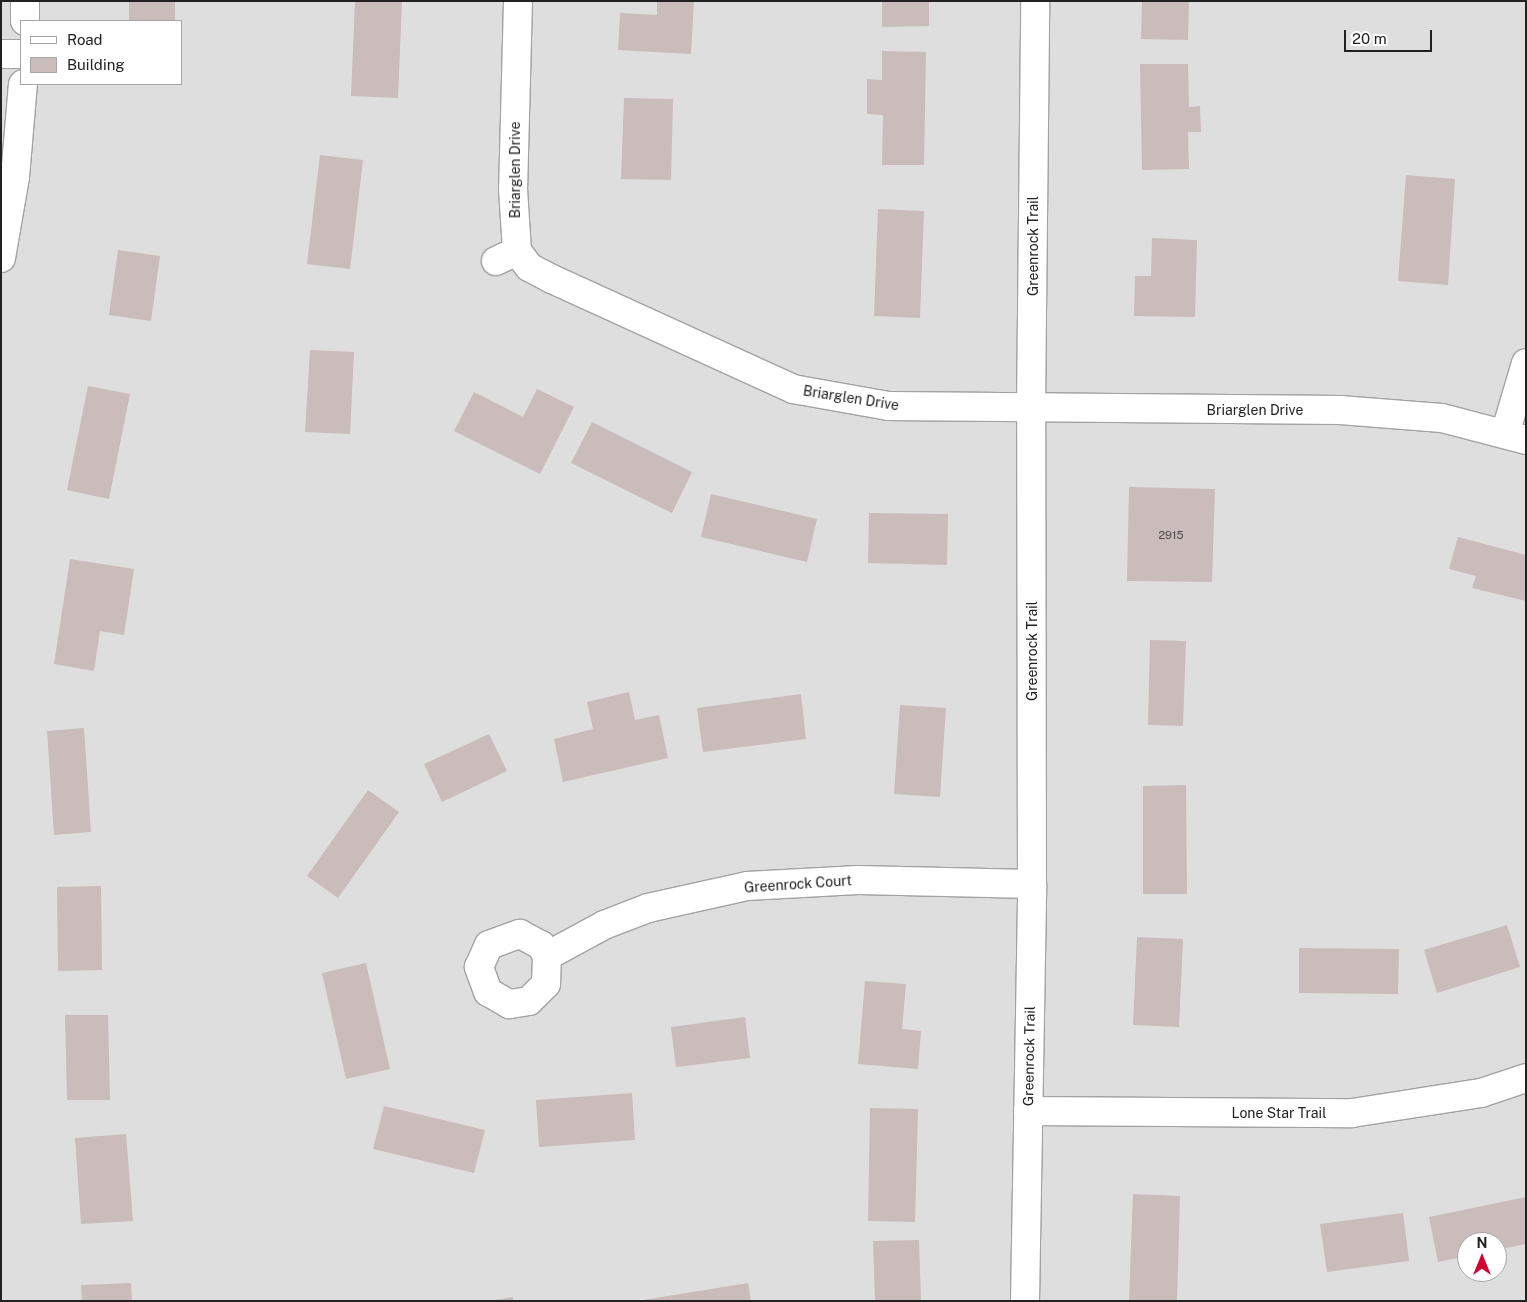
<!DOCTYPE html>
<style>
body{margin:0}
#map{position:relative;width:1527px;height:1302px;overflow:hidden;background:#f1ebe7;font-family:"Public Sans",sans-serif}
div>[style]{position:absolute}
.residential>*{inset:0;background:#dfdede}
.building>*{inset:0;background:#c9bcba}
.roads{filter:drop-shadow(1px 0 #a2a2a2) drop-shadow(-1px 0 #a2a2a2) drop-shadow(0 1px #a2a2a2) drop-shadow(0 -1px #a2a2a2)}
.minor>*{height:28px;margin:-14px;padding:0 14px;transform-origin:14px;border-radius:14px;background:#fff}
span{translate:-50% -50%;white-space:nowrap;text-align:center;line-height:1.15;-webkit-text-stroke:4.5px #fff;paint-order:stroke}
.number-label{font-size:11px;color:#4b4847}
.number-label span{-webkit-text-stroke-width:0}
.street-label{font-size:14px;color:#212121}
.frame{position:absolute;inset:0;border:2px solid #212121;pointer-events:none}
.legend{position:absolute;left:20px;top:20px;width:162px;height:65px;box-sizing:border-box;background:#fff;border:1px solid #a6a6a6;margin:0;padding:6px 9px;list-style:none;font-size:15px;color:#212121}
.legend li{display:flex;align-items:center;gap:10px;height:25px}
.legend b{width:25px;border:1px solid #a6a6a6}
.north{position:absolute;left:1457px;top:1232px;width:50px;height:50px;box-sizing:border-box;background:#fff;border:1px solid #a6a6a6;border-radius:50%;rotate:0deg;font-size:14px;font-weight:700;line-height:20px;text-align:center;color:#212121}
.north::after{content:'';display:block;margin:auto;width:18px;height:22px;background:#d10033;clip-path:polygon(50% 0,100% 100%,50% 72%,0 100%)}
.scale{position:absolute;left:1344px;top:30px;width:88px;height:22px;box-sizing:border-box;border:2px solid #212121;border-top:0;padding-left:6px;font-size:15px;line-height:18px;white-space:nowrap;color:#212121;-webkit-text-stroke:4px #fff;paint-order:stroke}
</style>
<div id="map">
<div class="residential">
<i style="clip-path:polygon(evenodd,1px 1px,1526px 1px,1526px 1301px,1px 1301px,1px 1px,21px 21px,181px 21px,181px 84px,21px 84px,21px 21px,1px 1px,1467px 1242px,1497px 1242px,1497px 1272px,1467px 1272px,1467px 1242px)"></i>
</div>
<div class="building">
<i style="clip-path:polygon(129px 1px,175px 1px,175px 21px,129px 21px)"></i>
<i style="clip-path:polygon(355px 1px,402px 1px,398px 98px,351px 96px)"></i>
<i style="clip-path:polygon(657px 1px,694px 1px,691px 54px,618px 50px,620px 13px,657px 15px)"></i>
<i style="clip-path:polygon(882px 1px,929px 1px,929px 26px,882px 27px)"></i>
<i style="clip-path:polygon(1142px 1px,1189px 1px,1188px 40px,1141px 39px)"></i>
<i style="clip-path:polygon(882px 51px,926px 52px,924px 165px,882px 165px,883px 115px,867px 114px,867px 79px,882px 80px)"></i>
<i style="clip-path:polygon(1140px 64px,1188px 64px,1189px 107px,1200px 106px,1201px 132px,1188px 132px,1189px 169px,1142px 170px)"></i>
<i style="clip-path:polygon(624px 98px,673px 99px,671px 180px,621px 179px)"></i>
<i style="clip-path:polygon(320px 155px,363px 160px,350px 269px,307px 264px)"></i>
<i style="clip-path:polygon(1406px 175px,1455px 179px,1448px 285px,1398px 281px)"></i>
<i style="clip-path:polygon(878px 209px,924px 211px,920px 318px,874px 316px)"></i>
<i style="clip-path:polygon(1152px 238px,1197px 240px,1195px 317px,1134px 316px,1135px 276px,1151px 276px)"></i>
<i style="clip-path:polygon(118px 250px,160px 256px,151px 321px,109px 315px)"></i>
<i style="clip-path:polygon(310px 350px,354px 352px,350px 434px,305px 432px)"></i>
<i style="clip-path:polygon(88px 386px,130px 394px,109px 499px,67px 490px)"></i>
<i style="clip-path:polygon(537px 389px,574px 407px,540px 474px,454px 431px,474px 392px,523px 417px)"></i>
<i style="clip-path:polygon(592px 422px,692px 472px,672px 513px,571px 463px)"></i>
<i style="clip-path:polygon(1129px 487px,1215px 489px,1212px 582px,1127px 581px)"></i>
<i style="clip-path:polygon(711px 494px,817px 519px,807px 562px,701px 537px)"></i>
<i style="clip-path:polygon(869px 513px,948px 514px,947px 565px,868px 563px)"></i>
<i style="clip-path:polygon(1458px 537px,1526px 555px,1526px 601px,1472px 588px,1476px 576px,1449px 569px)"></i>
<i style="clip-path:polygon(70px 559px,134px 569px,124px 635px,100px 631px,94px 671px,54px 664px)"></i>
<i style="clip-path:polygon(1150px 640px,1186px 641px,1183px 726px,1148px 725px)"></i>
<i style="clip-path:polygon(629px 692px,635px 720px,659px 715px,668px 758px,563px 782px,554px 739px,593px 729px,587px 702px)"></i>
<i style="clip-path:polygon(801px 694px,806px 739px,703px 752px,697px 708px)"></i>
<i style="clip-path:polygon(900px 705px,946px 708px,940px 797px,894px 794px)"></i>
<i style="clip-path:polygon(84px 728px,91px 832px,54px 835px,47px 731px)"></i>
<i style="clip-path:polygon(489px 734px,507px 771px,442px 802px,424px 764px)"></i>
<i style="clip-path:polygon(1186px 785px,1187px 894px,1143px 894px,1143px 786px)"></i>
<i style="clip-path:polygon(368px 790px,399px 812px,338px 898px,307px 876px)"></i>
<i style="clip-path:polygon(101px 886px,102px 970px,58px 971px,57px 887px)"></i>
<i style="clip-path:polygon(1507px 925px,1520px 967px,1437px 993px,1424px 950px)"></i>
<i style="clip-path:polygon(1137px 937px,1183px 939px,1179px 1027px,1133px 1025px)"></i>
<i style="clip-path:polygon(1299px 948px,1399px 949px,1398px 994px,1299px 993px)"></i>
<i style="clip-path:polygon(366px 963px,390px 1069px,346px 1079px,322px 973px)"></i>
<i style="clip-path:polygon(865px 981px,906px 984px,902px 1029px,921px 1031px,918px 1069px,858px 1064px)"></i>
<i style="clip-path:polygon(65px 1015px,108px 1015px,110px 1100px,67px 1100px)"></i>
<i style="clip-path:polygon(745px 1017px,750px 1058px,676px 1067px,671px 1027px)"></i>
<i style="clip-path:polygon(632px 1093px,635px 1140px,539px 1147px,536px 1100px)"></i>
<i style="clip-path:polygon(384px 1106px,485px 1130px,474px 1173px,373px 1149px)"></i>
<i style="clip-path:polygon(870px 1108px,918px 1109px,915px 1222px,868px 1221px)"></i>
<i style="clip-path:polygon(126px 1134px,133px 1221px,81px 1224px,75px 1138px)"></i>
<i style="clip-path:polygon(1133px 1194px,1180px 1196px,1177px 1301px,1129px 1301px)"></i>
<i style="clip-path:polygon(1526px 1197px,1526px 1244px,1497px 1250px,1497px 1242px,1467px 1242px,1467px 1256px,1438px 1262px,1429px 1217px)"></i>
<i style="clip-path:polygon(1403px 1213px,1409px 1261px,1327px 1272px,1320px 1224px)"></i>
<i style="clip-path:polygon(919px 1240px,921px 1301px,875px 1301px,873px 1241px)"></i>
<i style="clip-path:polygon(131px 1283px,132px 1301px,82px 1301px,81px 1285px)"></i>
<i style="clip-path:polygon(748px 1283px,751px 1301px,643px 1301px,643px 1300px)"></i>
<i style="clip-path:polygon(513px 1297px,513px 1301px,495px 1301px,495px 1300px)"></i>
</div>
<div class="roads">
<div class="minor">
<i style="left:518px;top:1px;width:188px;rotate:91.5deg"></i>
<i style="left:513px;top:189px;width:62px;rotate:86.3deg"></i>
<i style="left:517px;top:251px;width:20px;rotate:53deg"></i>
<i style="left:529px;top:267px;width:26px;rotate:28deg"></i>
<i style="left:552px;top:279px;width:265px;rotate:24.5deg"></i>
<i style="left:793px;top:389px;width:97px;rotate:10.1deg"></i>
<i style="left:888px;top:406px;width:452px;rotate:0.5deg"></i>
<i style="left:1340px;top:410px;width:102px;rotate:4.5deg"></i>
<i style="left:1442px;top:418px;width:87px;rotate:14.7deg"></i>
<i style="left:25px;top:21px;width:20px;rotate:-90deg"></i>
<i style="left:1px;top:54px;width:20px"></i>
<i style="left:1px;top:258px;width:82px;rotate:-80.2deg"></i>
<i style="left:15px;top:177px;width:93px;rotate:-85.1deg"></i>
<i style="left:496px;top:261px;width:23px;rotate:-25deg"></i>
<i style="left:1505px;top:434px;width:74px;rotate:-73.5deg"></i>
<i style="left:520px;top:934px;width:24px;rotate:28deg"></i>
<i style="left:541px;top:945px;width:13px;rotate:61deg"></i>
<i style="left:547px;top:956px;width:28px;rotate:92deg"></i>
<i style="left:546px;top:984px;width:24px;rotate:135deg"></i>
<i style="left:529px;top:1001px;width:20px;rotate:171deg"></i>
<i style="left:509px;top:1004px;width:24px;rotate:-150deg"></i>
<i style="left:488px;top:992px;width:27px;rotate:-110deg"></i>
<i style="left:479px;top:967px;width:24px;rotate:-66deg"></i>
<i style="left:489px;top:945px;width:33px;rotate:-20deg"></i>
<i style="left:547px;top:956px;width:65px;rotate:-28.5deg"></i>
<i style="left:604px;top:925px;width:47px;rotate:-21.1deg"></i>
<i style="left:648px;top:908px;width:101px;rotate:-12.5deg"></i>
<i style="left:747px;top:886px;width:111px;rotate:-3.1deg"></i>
<i style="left:858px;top:880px;width:174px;rotate:1.3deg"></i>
<i style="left:1028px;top:1111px;width:324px;rotate:0.4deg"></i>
<i style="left:1352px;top:1113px;width:131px;rotate:-8.8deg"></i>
<i style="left:1481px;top:1093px;width:47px;rotate:-18.4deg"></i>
<i style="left:1025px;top:1301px;width:417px;rotate:-89deg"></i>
<i style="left:1032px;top:884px;width:475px;rotate:-90.1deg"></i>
<i style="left:1031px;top:409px;width:408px;rotate:-89.4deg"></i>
</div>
</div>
<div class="number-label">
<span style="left:1171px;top:535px">2915</span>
</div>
<div class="street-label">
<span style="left:515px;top:170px;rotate:-90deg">Briarglen Drive</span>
<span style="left:1033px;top:246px;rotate:-90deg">Greenrock Trail</span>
<span style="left:851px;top:398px;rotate:9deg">Briarglen Drive</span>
<span style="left:1255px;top:410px">Briarglen Drive</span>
<span style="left:1032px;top:651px;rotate:-90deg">Greenrock Trail</span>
<span style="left:798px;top:884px;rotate:-4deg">Greenrock Court</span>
<span style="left:1029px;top:1056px;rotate:-89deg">Greenrock Trail</span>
<span style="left:1279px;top:1113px">Lone Star Trail</span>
</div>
<div class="frame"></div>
<ul class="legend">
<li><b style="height:6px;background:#fff"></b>Road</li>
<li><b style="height:14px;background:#c9bcba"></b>Building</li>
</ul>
<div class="north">N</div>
<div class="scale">20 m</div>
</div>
